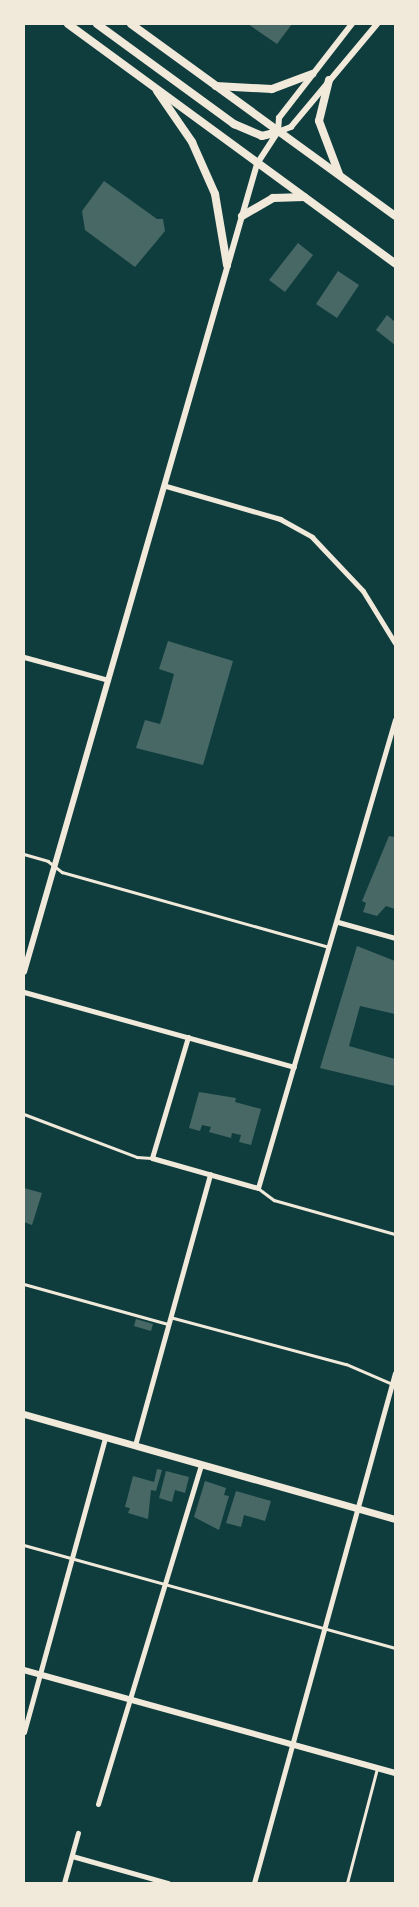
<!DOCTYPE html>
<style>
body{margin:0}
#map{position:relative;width:419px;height:1907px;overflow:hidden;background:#0f3d3e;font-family:Jost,sans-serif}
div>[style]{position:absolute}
.building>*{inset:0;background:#486865}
.service>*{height:2.5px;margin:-1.25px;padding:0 1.25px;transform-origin:1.25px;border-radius:1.25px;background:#f1e9da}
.minor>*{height:5px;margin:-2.5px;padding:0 2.5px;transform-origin:2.5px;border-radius:2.5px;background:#f1e9da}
.tertiary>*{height:5.5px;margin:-2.75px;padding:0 2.75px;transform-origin:2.75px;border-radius:2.75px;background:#f1e9da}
.secondary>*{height:7px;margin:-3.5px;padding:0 3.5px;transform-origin:3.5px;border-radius:3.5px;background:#f1e9da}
.trunk>*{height:8px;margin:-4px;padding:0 4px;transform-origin:4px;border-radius:4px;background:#f1e9da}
span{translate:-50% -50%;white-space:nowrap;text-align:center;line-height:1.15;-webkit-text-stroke:4px #f1e9da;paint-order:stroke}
.frame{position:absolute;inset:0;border:25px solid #f1e9da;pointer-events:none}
</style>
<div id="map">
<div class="building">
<i style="clip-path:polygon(248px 24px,292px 24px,277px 44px)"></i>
<i style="clip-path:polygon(104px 181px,157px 219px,163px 219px,165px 231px,135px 267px,85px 230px,82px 211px)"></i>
<i style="clip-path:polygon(298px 243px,313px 255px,285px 292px,269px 280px)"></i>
<i style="clip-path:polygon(338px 271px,359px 285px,337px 318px,316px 304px)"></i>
<i style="clip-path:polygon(387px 315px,395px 322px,395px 345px,376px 330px)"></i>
<i style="clip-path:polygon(168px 641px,233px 661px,203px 765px,136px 748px,145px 720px,160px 724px,163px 715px,174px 674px,159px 669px)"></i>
<i style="clip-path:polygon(389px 836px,395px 837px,395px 909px,386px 906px,377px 916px,363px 912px,366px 903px,362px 901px)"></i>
<i style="clip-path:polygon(357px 946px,395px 961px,395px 1014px,360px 1006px,349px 1046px,395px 1059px,395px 1086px,320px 1068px)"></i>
<i style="clip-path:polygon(199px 1092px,236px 1098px,235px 1102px,261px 1109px,251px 1145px,239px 1142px,241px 1135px,232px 1133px,231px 1138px,209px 1132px,211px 1127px,202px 1125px,200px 1131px,189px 1128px)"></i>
<i style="clip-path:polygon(24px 1188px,42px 1193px,32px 1225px,24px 1222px)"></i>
<i style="clip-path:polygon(136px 1319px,153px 1324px,151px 1331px,134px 1326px)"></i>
<i style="clip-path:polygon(157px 1469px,162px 1470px,156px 1491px,151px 1490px,148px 1519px,128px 1513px,130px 1508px,125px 1507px,133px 1476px,154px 1482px)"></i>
<i style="clip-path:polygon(166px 1471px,189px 1477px,185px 1493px,175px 1490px,172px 1502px,159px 1498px)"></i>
<i style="clip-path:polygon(205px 1481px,226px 1488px,224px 1495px,229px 1496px,219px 1530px,194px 1517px)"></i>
<i style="clip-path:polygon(236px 1491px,271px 1501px,265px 1521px,244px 1515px,241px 1527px,226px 1523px)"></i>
</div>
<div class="service">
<i style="left:24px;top:854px;width:25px;rotate:16deg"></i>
<i style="left:48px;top:861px;width:18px;rotate:38deg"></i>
<i style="left:62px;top:872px;width:276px;rotate:15.7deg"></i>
<i style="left:24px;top:1114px;width:121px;rotate:20.8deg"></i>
<i style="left:137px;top:1157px;width:14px;rotate:4deg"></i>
<i style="left:258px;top:1188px;width:20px;rotate:37deg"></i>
<i style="left:274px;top:1200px;width:126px;rotate:15.7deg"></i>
<i style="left:24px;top:1284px;width:149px;rotate:15.5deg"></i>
<i style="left:170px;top:1317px;width:182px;rotate:15deg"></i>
<i style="left:346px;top:1364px;width:53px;rotate:23.2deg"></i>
<i style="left:24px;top:1545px;width:385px;rotate:15.5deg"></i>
<i style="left:347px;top:1883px;width:118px;rotate:-75.3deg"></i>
</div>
<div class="minor">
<i style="left:166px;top:486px;width:119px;rotate:16.1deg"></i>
<i style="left:280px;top:519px;width:37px;rotate:29deg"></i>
<i style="left:312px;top:537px;width:74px;rotate:46.6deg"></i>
<i style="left:363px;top:591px;width:61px;rotate:58.4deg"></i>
<i style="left:24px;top:657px;width:87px;rotate:15.3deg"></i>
<i style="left:338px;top:922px;width:59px;rotate:15.7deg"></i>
<i style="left:24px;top:992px;width:280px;rotate:15.5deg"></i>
<i style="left:188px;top:1037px;width:126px;rotate:106.6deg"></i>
<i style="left:152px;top:1158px;width:110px;rotate:15.8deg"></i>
<i style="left:258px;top:1188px;width:488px;rotate:-73.7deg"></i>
<i style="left:135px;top:1445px;width:281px;rotate:-74.5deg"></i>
<i style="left:24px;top:1732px;width:306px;rotate:-74.6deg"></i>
<i style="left:98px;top:1804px;width:355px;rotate:-73.1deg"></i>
<i style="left:72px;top:1856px;width:100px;rotate:15.7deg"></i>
<i style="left:64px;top:1883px;width:52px;rotate:-74.4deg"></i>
<i style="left:254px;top:1883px;width:529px;rotate:-74.55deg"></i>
</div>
<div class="tertiary">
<i style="left:278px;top:132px;width:14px;rotate:-21deg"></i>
<i style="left:291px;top:127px;width:134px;rotate:-50.1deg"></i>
<i style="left:24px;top:972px;width:841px;rotate:-73.91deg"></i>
<i style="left:257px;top:164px;width:38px;rotate:-57deg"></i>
<i style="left:278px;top:132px;width:14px;rotate:-86deg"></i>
<i style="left:279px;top:118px;width:119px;rotate:-52.2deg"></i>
<i style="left:24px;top:1670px;width:385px;rotate:15.5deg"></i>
</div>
<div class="secondary">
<i style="left:24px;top:1414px;width:386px;rotate:15.8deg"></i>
</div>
<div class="trunk">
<i style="left:68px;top:24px;width:405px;rotate:36.2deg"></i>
<i style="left:97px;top:24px;width:170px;rotate:36.1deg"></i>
<i style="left:234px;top:124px;width:30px;rotate:23deg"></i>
<i style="left:262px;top:136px;width:16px;rotate:-14deg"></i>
<i style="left:131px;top:24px;width:326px;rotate:36deg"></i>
<i style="left:329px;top:80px;width:42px;rotate:103.7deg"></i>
<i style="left:319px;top:121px;width:57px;rotate:69.3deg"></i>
<i style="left:216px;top:86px;width:56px;rotate:3.1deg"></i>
<i style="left:272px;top:89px;width:43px;rotate:-20.6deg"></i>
<i style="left:157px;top:91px;width:62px;rotate:55.5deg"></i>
<i style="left:192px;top:142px;width:57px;rotate:66.1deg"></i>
<i style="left:215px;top:194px;width:72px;rotate:80.4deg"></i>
<i style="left:242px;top:216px;width:36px;rotate:-30deg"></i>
<i style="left:273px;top:198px;width:31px;rotate:-2deg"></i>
</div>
<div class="frame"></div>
</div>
